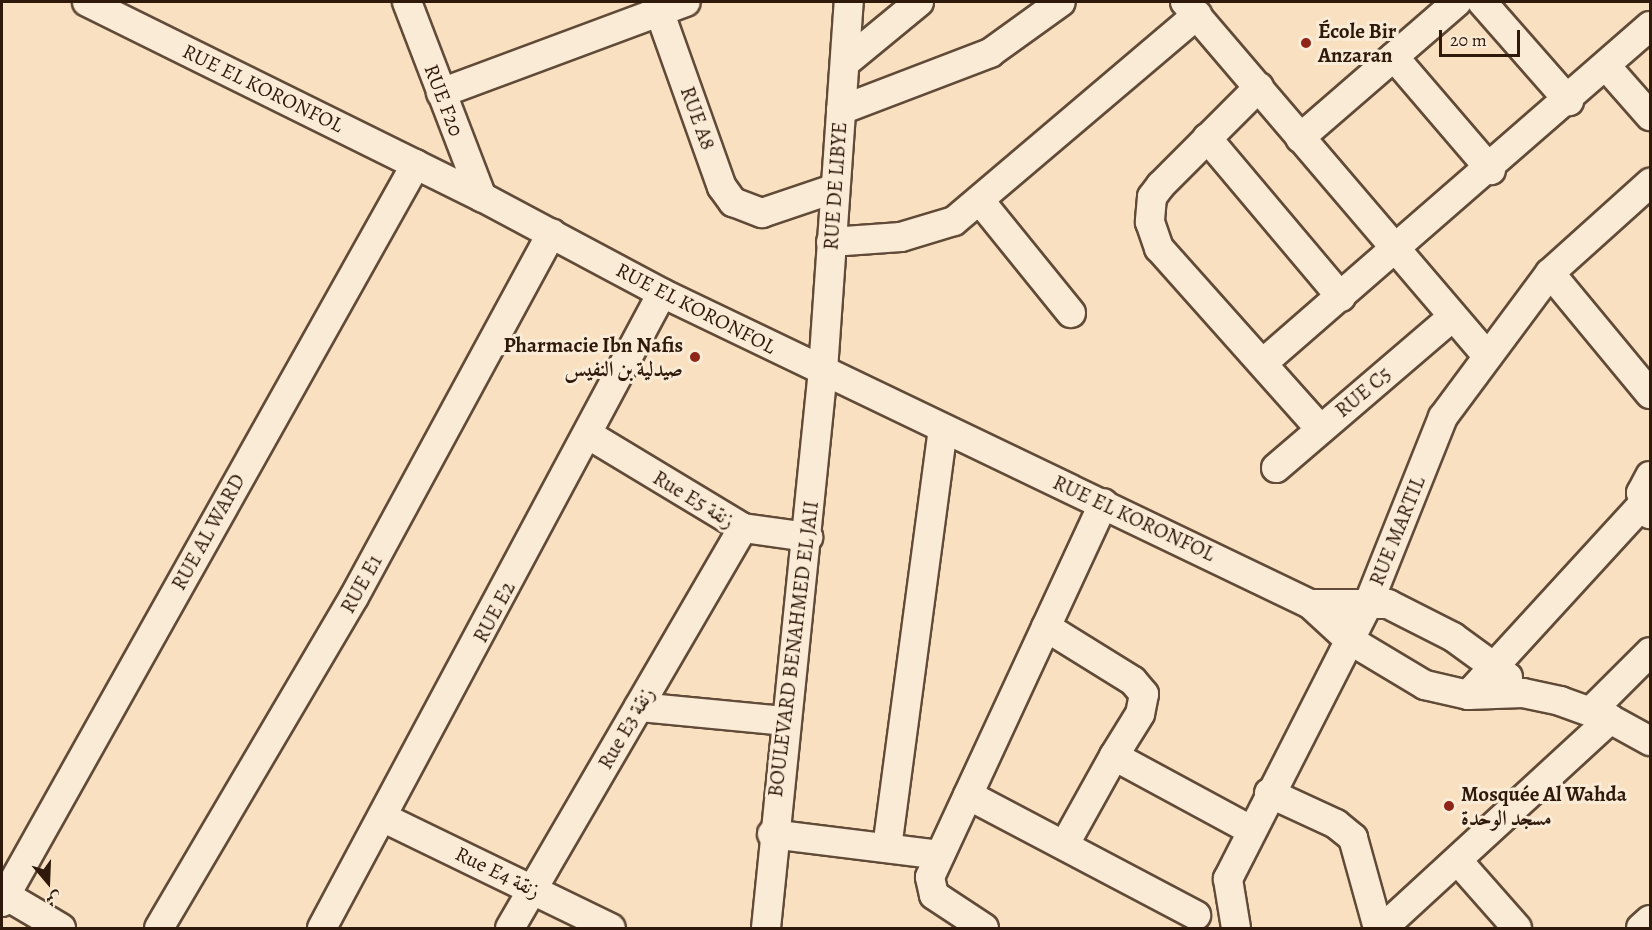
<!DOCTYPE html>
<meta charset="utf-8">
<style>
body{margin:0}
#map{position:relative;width:1652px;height:930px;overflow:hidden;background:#f8e0c0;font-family:Alegreya,Amiri,serif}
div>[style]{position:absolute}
.roads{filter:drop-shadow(2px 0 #614b38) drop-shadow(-2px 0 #614b38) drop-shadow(0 2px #614b38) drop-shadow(0 -2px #614b38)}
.minor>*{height:28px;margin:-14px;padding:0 14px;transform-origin:14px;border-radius:14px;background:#faebd6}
.dots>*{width:16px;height:16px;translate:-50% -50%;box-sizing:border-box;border:3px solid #faebd6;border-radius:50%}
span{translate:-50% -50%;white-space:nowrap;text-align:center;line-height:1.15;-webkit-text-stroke:6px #faebd6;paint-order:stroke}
.poi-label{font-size:21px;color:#2f190a;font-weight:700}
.left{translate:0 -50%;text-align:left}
.right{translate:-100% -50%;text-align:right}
.street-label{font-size:21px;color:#2f190a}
.frame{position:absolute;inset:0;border:3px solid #2f190a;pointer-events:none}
.north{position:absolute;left:18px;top:852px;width:60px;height:60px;-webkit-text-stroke:4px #faebd6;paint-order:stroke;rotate:161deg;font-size:16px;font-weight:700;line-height:24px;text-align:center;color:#2f190a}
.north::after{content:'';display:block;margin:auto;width:21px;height:27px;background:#2f190a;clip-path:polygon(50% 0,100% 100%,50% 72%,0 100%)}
.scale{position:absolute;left:1439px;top:30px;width:81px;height:27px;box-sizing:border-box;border:3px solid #2f190a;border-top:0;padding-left:8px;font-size:18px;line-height:21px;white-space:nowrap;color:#2f190a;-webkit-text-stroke:4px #faebd6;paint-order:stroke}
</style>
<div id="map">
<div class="roads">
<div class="minor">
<i style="left:87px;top:2px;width:441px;rotate:26.3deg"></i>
<i style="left:482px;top:197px;width:204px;rotate:28.1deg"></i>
<i style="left:662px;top:293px;width:719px;rotate:25.64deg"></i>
<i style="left:1310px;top:604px;width:52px;rotate:42.6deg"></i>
<i style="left:1348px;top:639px;width:90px;rotate:30.9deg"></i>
<i style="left:1425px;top:685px;width:44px;rotate:13.1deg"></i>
<i style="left:1468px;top:695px;width:55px;rotate:-2.1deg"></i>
<i style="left:1523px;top:693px;width:38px;rotate:12deg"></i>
<i style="left:1560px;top:701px;width:53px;rotate:19.8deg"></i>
<i style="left:1610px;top:719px;width:46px;rotate:28.8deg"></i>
<i style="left:407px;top:2px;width:209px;rotate:69deg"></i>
<i style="left:656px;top:2px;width:196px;rotate:70.4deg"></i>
<i style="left:722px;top:187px;width:19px;rotate:54deg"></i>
<i style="left:733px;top:202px;width:31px;rotate:21deg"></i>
<i style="left:762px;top:213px;width:75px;rotate:-18.7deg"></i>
<i style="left:1185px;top:2px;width:465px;rotate:49.5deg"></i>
<i style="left:1482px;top:2px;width:132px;rotate:48.7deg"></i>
<i style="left:1394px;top:57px;width:149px;rotate:49.4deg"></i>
<i style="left:845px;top:63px;width:96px;rotate:-39.5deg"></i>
<i style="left:1606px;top:66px;width:67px;rotate:48.7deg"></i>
<i style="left:1259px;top:87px;width:139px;rotate:135deg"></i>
<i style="left:1161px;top:185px;width:15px;rotate:127deg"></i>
<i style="left:1152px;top:197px;width:25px;rotate:95deg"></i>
<i style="left:1150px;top:222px;width:28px;rotate:71deg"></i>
<i style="left:1159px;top:248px;width:242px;rotate:48.3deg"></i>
<i style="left:441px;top:93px;width:261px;rotate:-20.4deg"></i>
<i style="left:841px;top:110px;width:160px;rotate:-20.9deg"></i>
<i style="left:990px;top:53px;width:87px;rotate:-35.7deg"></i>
<i style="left:1207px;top:138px;width:208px;rotate:49.9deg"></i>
<i style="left:1300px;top:138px;width:208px;rotate:-40.9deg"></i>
<i style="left:981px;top:202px;width:143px;rotate:51deg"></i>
<i style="left:831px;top:242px;width:70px;rotate:-4.1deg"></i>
<i style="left:901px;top:237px;width:55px;rotate:-16.8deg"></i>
<i style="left:954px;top:221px;width:319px;rotate:-40.3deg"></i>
<i style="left:1550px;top:273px;width:157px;rotate:50.4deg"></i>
<i style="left:1263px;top:363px;width:513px;rotate:-41.05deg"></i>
<i style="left:589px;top:435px;width:180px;rotate:31.1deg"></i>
<i style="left:743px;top:528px;width:66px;rotate:7.9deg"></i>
<i style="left:1276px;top:468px;width:232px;rotate:-40.6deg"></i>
<i style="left:1650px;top:476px;width:19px;rotate:118deg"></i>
<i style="left:1641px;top:493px;width:23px;rotate:67deg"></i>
<i style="left:1310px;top:604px;width:78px"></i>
<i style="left:1388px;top:604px;width:73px;rotate:26.9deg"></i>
<i style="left:1453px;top:637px;width:68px;rotate:36deg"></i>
<i style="left:1046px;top:627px;width:102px;rotate:31.8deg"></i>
<i style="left:1133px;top:681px;width:17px;rotate:50deg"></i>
<i style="left:1144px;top:694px;width:20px;rotate:101deg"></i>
<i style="left:1140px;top:714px;width:49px;rotate:121.8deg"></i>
<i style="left:1468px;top:695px;width:258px;rotate:-47.5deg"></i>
<i style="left:639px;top:707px;width:147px;rotate:5.5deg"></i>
<i style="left:1591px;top:711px;width:83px;rotate:-45deg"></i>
<i style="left:1269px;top:793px;width:74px;rotate:24.8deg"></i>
<i style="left:1336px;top:824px;width:22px;rotate:39deg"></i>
<i style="left:1353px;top:838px;width:93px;rotate:74.5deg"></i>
<i style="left:968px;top:795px;width:258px;rotate:27.8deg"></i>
<i style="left:384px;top:818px;width:252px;rotate:25.9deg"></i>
<i style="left:772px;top:834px;width:169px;rotate:7.1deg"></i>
<i style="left:1065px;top:844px;width:101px;rotate:-60.9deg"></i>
<i style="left:1114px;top:756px;width:156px;rotate:28.4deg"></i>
<i style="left:887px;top:848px;width:423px;rotate:-82.4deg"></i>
<i style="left:1458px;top:861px;width:89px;rotate:48.6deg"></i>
<i style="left:5px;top:895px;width:65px;rotate:30.5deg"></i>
<i style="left:2px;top:902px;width:846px;rotate:-60.71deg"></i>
<i style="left:159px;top:928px;width:384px;rotate:-59.5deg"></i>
<i style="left:354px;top:597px;width:414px;rotate:-61.5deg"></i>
<i style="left:322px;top:928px;width:720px;rotate:-61.83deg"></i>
<i style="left:510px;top:928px;width:463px;rotate:-59.8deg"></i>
<i style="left:766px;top:928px;width:561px;rotate:-84.17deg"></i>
<i style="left:823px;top:370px;width:369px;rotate:-86deg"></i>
<i style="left:984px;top:928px;width:60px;rotate:-146.6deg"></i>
<i style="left:934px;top:895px;width:18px;rotate:-103deg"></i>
<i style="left:930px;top:877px;width:412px;rotate:-65.1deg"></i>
<i style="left:1236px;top:928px;width:50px;rotate:-99.3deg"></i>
<i style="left:1228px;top:879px;width:311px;rotate:-63deg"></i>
<i style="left:1369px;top:602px;width:199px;rotate:-68.2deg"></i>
<i style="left:1443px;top:417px;width:179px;rotate:-53.4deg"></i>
<i style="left:1550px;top:273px;width:135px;rotate:-42deg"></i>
<i style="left:1383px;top:928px;width:309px;rotate:-42.6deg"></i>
<i style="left:1641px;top:928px;width:12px;rotate:-42deg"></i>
</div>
</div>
<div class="dots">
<i style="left:1306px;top:43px;background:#8f2418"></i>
<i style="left:695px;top:357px;background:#8f2418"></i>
<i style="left:1449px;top:806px;background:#8f2418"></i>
</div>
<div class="poi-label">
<span class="left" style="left:1318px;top:43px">École Bir<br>Anzaran</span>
<span class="right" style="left:683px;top:357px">Pharmacie Ibn Nafis<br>صيدلية بن النفيس</span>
<span class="left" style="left:1461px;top:806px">Mosquée Al Wahda<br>مسجد الوحدة</span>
</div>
<div class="street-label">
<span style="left:263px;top:88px;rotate:26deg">RUE EL KORONFOL</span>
<span style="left:444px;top:100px;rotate:69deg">RUE F20</span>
<span style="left:698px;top:118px;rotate:70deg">RUE A8</span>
<span style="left:835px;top:186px;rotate:-86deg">RUE DE LIBYE</span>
<span style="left:696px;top:308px;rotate:27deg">RUE EL KORONFOL</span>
<span style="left:1363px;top:392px;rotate:-40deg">RUE C5</span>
<span style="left:694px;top:499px;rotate:31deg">Rue E5 زنقة</span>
<span style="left:1134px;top:518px;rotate:25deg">RUE EL KORONFOL</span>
<span style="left:1397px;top:531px;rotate:-68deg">RUE MARTIL</span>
<span style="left:208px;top:532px;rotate:-61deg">RUE AL WARD</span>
<span style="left:361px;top:584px;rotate:-61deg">RUE E1</span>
<span style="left:494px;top:612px;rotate:-62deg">RUE E2</span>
<span style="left:793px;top:649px;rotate:-83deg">BOULEVARD BENAHMED EL JAII</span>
<span style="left:626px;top:728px;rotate:-60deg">Rue E3 زنقة</span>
<span style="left:498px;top:872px;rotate:26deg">Rue E4 زنقة</span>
</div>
<div class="frame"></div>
<div class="north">ش</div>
<div class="scale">20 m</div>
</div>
